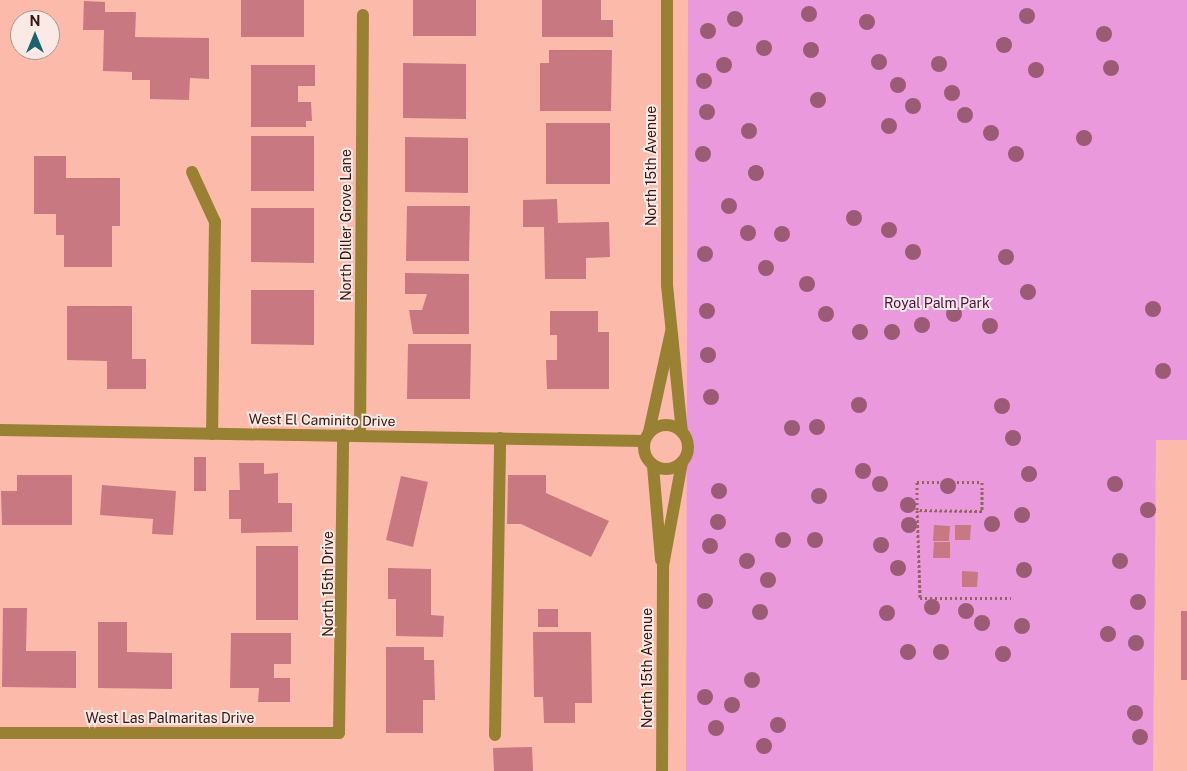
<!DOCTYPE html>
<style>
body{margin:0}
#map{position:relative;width:1187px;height:771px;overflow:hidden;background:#fcbaab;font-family:"Public Sans",sans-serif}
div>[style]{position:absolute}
.green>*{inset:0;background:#e999dc}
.building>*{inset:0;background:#c87881}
.path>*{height:3px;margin-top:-1.5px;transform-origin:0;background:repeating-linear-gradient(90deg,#94645a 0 2.5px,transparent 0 5px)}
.minor>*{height:12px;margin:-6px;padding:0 6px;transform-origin:6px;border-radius:6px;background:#988133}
.minor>.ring{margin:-6px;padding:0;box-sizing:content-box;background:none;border:12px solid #988133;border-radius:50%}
.trees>*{width:16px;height:16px;margin:-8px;border-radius:50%;background:#9c5b74}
span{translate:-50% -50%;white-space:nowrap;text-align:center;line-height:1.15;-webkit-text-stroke:4px #fae9e5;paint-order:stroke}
.street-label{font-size:14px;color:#351610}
.park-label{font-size:14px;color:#4d0e47}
.north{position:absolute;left:10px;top:10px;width:50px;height:50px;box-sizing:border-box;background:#fae9e5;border:1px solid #ab9590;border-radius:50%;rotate:0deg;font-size:14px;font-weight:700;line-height:20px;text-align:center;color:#351610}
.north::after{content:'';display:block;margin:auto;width:18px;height:22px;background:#1a6471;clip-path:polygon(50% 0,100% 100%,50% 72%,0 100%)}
</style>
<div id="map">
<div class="green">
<i style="clip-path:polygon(688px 0,1187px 0,1187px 440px,1156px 440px,1153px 771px,686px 771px)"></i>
</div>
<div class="building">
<i style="clip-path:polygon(241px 0,304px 0,304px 37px,241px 37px)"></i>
<i style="clip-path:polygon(413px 0,476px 0,476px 36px,413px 36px)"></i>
<i style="clip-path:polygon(542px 0,601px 0,601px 20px,613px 20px,613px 37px,542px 37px)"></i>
<i style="clip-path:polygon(84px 1px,105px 2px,105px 12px,136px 12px,135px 37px,209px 38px,209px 79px,190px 78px,189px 100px,150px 99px,150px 80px,132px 80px,132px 72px,103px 71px,104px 30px,83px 30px)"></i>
<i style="clip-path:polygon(549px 50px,612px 50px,611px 111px,540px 111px,540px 63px,549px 63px)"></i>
<i style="clip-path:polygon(403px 63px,466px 64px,466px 119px,403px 118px)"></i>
<i style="clip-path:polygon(251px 65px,315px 65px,315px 86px,298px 86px,298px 102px,311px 102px,312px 121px,306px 121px,306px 127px,251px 127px)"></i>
<i style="clip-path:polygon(546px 123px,610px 123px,610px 184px,546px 184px)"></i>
<i style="clip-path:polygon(251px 136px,314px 136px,314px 191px,251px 191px)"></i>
<i style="clip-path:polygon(405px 137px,468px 138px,468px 193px,405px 192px)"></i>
<i style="clip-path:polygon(34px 156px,66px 156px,66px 178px,120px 178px,120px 226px,112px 226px,112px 267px,64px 267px,64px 235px,56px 235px,56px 214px,34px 214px)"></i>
<i style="clip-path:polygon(557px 199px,558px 223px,609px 222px,610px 257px,586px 258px,586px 279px,545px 279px,544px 227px,523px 227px,523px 200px)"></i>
<i style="clip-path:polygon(407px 206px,470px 206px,469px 261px,406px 261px)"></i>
<i style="clip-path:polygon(251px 208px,314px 208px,314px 263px,251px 262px)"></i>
<i style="clip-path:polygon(405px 273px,469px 274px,469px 334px,413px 334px,409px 310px,422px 310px,427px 294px,405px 294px)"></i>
<i style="clip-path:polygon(251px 290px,314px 290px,314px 345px,251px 344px)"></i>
<i style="clip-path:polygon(67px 306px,132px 306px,132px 359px,146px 359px,146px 389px,107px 389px,107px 361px,67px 360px)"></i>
<i style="clip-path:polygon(550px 311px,598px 311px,598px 332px,609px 332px,609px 389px,547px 389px,546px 360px,557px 360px,557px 335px,550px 335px)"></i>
<i style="clip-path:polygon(408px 344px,471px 344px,470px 399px,407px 399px)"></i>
<i style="clip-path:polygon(194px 457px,206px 457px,206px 491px,194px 491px)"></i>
<i style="clip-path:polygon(239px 463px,264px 463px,264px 474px,278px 473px,278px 503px,292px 503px,292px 532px,241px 533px,241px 519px,229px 519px,229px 490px,240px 490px)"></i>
<i style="clip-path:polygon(17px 475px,72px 475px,72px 525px,2px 525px,1px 491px,17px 491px)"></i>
<i style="clip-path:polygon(508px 475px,546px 475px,546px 493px,609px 521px,591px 557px,521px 524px,507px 524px)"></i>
<i style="clip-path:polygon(401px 476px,428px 482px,413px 547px,386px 540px)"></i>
<i style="clip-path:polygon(102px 485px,176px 491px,173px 535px,152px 534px,153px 519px,100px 515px)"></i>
<i style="clip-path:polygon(934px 525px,950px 526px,949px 541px,933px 541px)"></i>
<i style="clip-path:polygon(955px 525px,971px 525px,970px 540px,955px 540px)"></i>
<i style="clip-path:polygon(934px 542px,950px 542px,950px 558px,933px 558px)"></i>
<i style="clip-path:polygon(256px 546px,298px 546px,298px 620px,256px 620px)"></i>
<i style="clip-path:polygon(388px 568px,431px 569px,431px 615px,444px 616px,443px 637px,396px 636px,396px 599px,388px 599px)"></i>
<i style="clip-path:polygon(962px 571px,978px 572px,977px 587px,962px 587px)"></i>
<i style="clip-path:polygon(3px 608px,27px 608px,26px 651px,76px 651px,76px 688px,2px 687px)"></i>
<i style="clip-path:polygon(538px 609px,558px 609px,558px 627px,538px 627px)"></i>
<i style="clip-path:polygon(1181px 611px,1187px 611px,1187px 680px,1181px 680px)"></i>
<i style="clip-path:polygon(98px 622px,127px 622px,127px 652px,172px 653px,172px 689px,98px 688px)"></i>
<i style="clip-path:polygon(533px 632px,591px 632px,592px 703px,575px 703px,575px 723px,544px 723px,543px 697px,534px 697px)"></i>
<i style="clip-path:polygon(231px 633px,291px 633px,291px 664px,274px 664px,274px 678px,290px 678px,290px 702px,258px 702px,259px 688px,230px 688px)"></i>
<i style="clip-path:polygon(386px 647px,424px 647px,424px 660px,434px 660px,435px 700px,423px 700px,423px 733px,386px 733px)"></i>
<i style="clip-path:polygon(532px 747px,533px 771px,494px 771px,493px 748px)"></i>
</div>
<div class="path">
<i style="left:917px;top:482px;width:65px"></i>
<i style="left:982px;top:482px;width:29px;rotate:90deg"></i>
<i style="left:982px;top:511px;width:65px;rotate:-179.1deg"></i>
<i style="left:917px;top:510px;width:28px;rotate:-90deg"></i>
<i style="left:917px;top:510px;width:88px;rotate:88deg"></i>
<i style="left:920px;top:598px;width:91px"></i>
</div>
<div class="minor">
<i style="left:667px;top:0;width:285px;rotate:90deg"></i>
<i style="left:667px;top:285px;width:148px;rotate:84.2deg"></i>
<i style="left:192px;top:172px;width:55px;rotate:65.3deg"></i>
<i style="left:215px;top:222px;width:212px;rotate:90.8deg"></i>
<i class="ring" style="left:644px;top:425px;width:32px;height:32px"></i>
<i style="left:0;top:430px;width:644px;rotate:0.98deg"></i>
<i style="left:649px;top:432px;width:102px;rotate:-77.6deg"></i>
<i style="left:360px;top:435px;width:420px;rotate:-89.6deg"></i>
<i style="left:653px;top:466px;width:94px;rotate:85.1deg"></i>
<i style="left:0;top:733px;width:339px"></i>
<i style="left:339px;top:733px;width:298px;rotate:-89.2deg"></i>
<i style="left:495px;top:735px;width:297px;rotate:-89deg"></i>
<i style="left:662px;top:771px;width:205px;rotate:-89.7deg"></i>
<i style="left:663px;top:566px;width:106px;rotate:-79.6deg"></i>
</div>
<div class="trees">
<i style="left:809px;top:14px"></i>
<i style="left:1027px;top:16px"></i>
<i style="left:735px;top:19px"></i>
<i style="left:867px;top:22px"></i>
<i style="left:708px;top:31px"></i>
<i style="left:1104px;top:34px"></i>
<i style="left:1004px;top:45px"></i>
<i style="left:764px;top:48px"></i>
<i style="left:811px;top:50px"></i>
<i style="left:879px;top:62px"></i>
<i style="left:939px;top:64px"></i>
<i style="left:724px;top:65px"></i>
<i style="left:1111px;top:68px"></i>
<i style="left:1036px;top:70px"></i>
<i style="left:704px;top:81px"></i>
<i style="left:898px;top:85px"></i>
<i style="left:952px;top:93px"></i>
<i style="left:818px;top:100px"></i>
<i style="left:913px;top:106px"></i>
<i style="left:707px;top:112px"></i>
<i style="left:965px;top:115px"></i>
<i style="left:889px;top:126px"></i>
<i style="left:749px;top:131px"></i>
<i style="left:991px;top:133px"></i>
<i style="left:1084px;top:138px"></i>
<i style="left:703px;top:154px"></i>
<i style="left:1016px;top:154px"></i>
<i style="left:756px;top:173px"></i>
<i style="left:729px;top:206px"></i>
<i style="left:854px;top:218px"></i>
<i style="left:889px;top:230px"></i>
<i style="left:748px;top:233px"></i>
<i style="left:782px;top:234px"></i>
<i style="left:913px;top:252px"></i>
<i style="left:705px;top:254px"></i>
<i style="left:1006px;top:257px"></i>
<i style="left:766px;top:268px"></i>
<i style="left:807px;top:284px"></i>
<i style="left:1028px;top:292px"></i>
<i style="left:1153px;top:309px"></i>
<i style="left:707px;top:311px"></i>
<i style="left:826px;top:314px"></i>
<i style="left:954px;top:314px"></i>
<i style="left:922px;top:325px"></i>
<i style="left:990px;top:326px"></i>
<i style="left:860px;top:332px"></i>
<i style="left:892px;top:332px"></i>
<i style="left:708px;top:355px"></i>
<i style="left:1163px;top:371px"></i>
<i style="left:711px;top:397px"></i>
<i style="left:859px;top:405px"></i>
<i style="left:1002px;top:406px"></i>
<i style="left:817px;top:427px"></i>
<i style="left:792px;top:428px"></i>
<i style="left:1013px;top:438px"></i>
<i style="left:863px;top:471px"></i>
<i style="left:1029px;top:474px"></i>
<i style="left:880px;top:484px"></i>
<i style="left:1115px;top:484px"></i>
<i style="left:948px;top:486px"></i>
<i style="left:719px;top:491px"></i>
<i style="left:819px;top:496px"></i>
<i style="left:908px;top:505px"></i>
<i style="left:1148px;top:510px"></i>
<i style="left:1022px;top:515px"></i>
<i style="left:718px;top:522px"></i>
<i style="left:992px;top:524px"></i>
<i style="left:909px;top:525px"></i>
<i style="left:783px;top:540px"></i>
<i style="left:815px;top:540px"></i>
<i style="left:881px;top:545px"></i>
<i style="left:710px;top:546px"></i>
<i style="left:747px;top:561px"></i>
<i style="left:1120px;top:561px"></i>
<i style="left:898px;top:568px"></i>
<i style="left:1024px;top:570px"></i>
<i style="left:768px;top:580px"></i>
<i style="left:705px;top:601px"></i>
<i style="left:1138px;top:602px"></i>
<i style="left:932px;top:607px"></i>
<i style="left:966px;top:611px"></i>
<i style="left:760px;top:612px"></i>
<i style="left:887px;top:613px"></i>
<i style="left:982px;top:623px"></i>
<i style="left:1022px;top:626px"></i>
<i style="left:1108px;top:634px"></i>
<i style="left:1136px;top:643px"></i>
<i style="left:908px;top:652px"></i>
<i style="left:941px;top:652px"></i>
<i style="left:1003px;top:654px"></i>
<i style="left:752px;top:680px"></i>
<i style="left:705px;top:697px"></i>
<i style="left:732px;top:705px"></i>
<i style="left:1135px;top:713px"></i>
<i style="left:778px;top:725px"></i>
<i style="left:716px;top:728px"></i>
<i style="left:1140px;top:737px"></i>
<i style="left:764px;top:746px"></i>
</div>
<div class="street-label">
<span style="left:651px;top:166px;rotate:-90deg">North 15th Avenue</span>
<span style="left:346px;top:225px;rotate:-90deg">North Diller Grove Lane</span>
<span style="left:322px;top:420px;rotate:1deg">West El Caminito Drive</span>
<span style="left:328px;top:584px;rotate:-90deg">North 15th Drive</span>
<span style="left:647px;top:668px;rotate:-90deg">North 15th Avenue</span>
<span style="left:170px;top:718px">West Las Palmaritas Drive</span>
</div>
<div class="park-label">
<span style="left:937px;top:303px">Royal Palm Park</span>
</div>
<div class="north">N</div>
</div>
